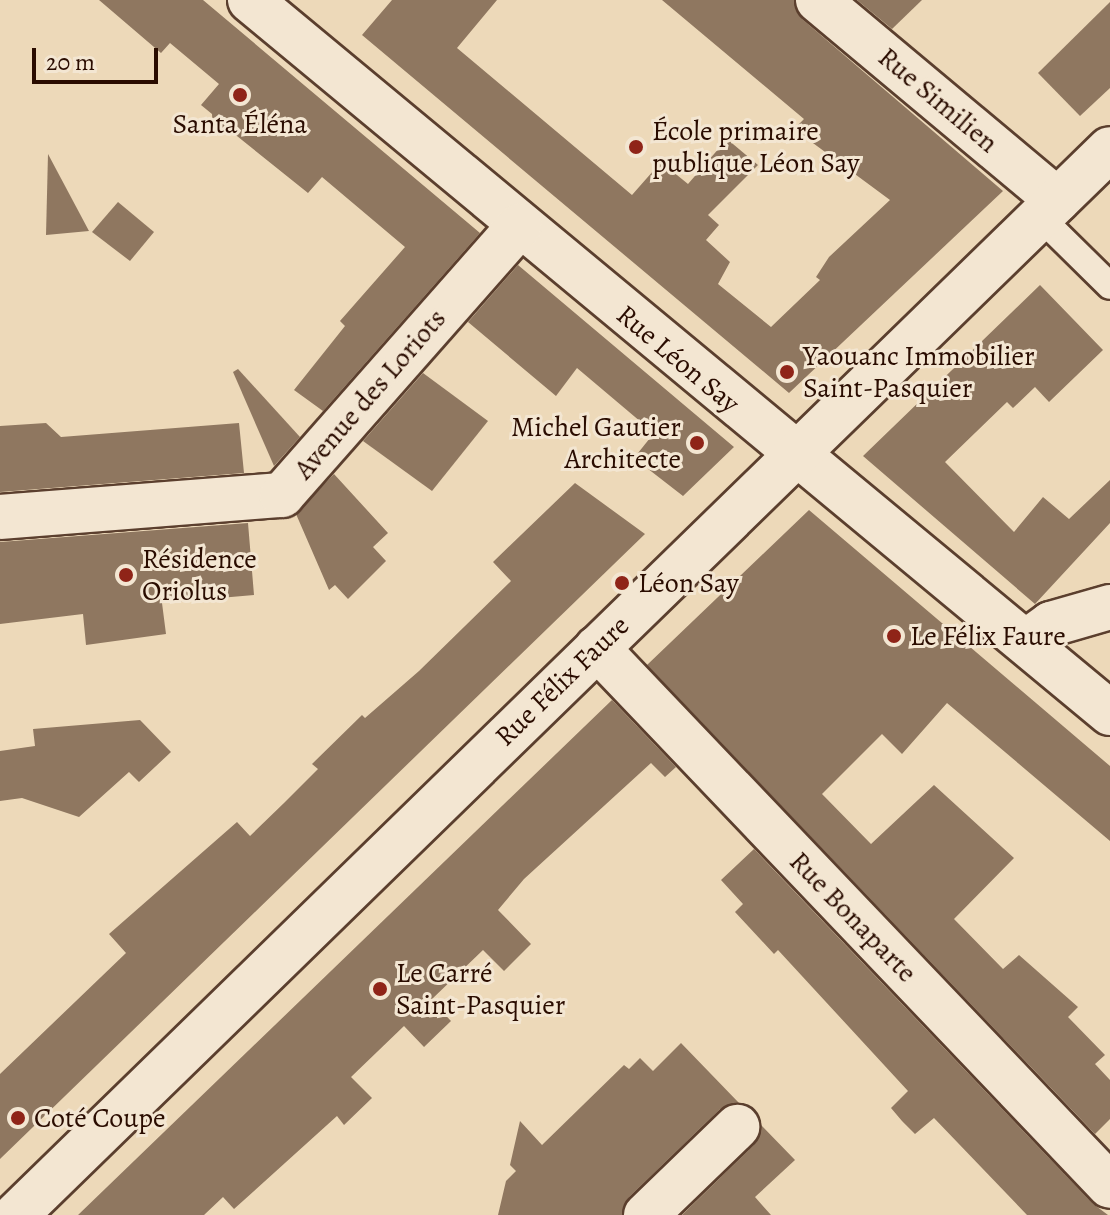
<!DOCTYPE html>
<meta charset="utf-8">
<style>
body{margin:0}
#map{position:relative;width:1110px;height:1215px;overflow:hidden;background:#edd9b9;font-family:Alegreya,serif}
div>[style]{position:absolute}
.building>*{inset:0;background:#8f7760}
.roads{filter:drop-shadow(2px 0 #5b3f2e) drop-shadow(-2px 0 #5b3f2e) drop-shadow(0 2px #5b3f2e) drop-shadow(0 -2px #5b3f2e)}
.service>*{height:26px;margin:-13px;padding:0 13px;transform-origin:13px;border-radius:13px;background:#f3e6d2}
.minor>*{height:44px;margin:-22px;padding:0 22px;transform-origin:22px;border-radius:22px;background:#f3e6d2}
.tertiary>*{height:44px;margin:-22px;padding:0 22px;transform-origin:22px;border-radius:22px;background:#f3e6d2}
.dots>*{width:22px;height:22px;translate:-50% -50%;box-sizing:border-box;border:4px solid #f3e6d2;border-radius:50%}
span{translate:-50% -50%;white-space:nowrap;text-align:center;line-height:1.15;-webkit-text-stroke:6px #f3e6d2;paint-order:stroke}
.street-label{font-size:28px;color:#2a0c00}
.poi-label{font-size:28px;color:#2a0c00}
.left{translate:0 -50%;text-align:left}
.right{translate:-100% -50%;text-align:right}
.scale{position:absolute;left:32px;top:48px;width:126px;height:36px;box-sizing:border-box;border:4px solid #2a0c00;border-top:0;padding-left:10px;font-size:24px;line-height:28px;white-space:nowrap;color:#2a0c00;-webkit-text-stroke:6px #f3e6d2;paint-order:stroke}
</style>
<div id="map">
<div class="building">
<i style="clip-path:polygon(99px 0,203px 0,480px 233px,323px 411px,294px 390px,345px 326px,340px 321px,405px 247px,322px 177px,308px 193px,227px 128px,213px 131px,212px 114px,201px 105px,219px 84px,170px 43px,161px 53px)"></i>
<i style="clip-path:polygon(392px 0,497px 0,457px 48px,632px 195px,661px 162px,688px 184px,727px 139px,758px 165px,708px 215px,719px 225px,706px 240px,730px 262px,718px 284px,771px 327px,820px 280px,816px 277px,829px 257px,890px 200px,794px 129px,804px 119px,662px 0,794px 0,802px 19px,1003px 191px,789px 393px,362px 35px)"></i>
<i style="clip-path:polygon(857px 0,922px 0,892px 29px)"></i>
<i style="clip-path:polygon(1110px 2px,1110px 88px,1080px 116px,1038px 73px)"></i>
<i style="clip-path:polygon(48px 154px,89px 231px,46px 235px)"></i>
<i style="clip-path:polygon(118px 202px,154px 232px,130px 261px,92px 232px)"></i>
<i style="clip-path:polygon(518px 265px,734px 447px,683px 496px,634px 458px,654px 433px,577px 368px,556px 396px,468px 322px)"></i>
<i style="clip-path:polygon(1040px 285px,1103px 350px,1049px 402px,1035px 387px,1013px 408px,1007px 402px,945px 462px,1014px 532px,1043px 497px,1069px 519px,1110px 480px,1110px 523px,1035px 604px,863px 456px)"></i>
<i style="clip-path:polygon(238px 369px,300px 437px,274px 466px,233px 372px)"></i>
<i style="clip-path:polygon(423px 373px,488px 421px,432px 491px,363px 441px)"></i>
<i style="clip-path:polygon(46px 423px,61px 437px,239px 423px,244px 473px,0 492px,0 426px)"></i>
<i style="clip-path:polygon(334px 474px,388px 533px,373px 547px,386px 561px,348px 599px,335px 585px,329px 590px,296px 514px)"></i>
<i style="clip-path:polygon(575px 483px,645px 534px,0 1159px,0 1074px,126px 953px,109px 934px,237px 822px,250px 836px,284px 803px,318px 769px,312px 764px,362px 715px,365px 718px,419px 671px,511px 581px,493px 562px)"></i>
<i style="clip-path:polygon(809px 510px,1110px 766px,1110px 841px,947px 703px,902px 754px,882px 734px,822px 794px,871px 844px,934px 785px,1014px 858px,954px 919px,1003px 969px,1019px 955px,1078px 1007px,1068px 1017px,1105px 1055px,1095px 1064px,1110px 1080px,1110px 1119px,1095px 1134px,647px 665px)"></i>
<i style="clip-path:polygon(248px 523px,254px 595px,162px 603px,166px 634px,86px 645px,83px 614px,0 624px,0 542px)"></i>
<i style="clip-path:polygon(612px 700px,676px 767px,665px 777px,651px 763px,524px 879px,498px 910px,531px 944px,504px 971px,483px 950px,431px 1000px,451px 1021px,424px 1047px,404px 1026px,351px 1077px,372px 1098px,344px 1125px,337px 1116px,234px 1209px,223px 1197px,204px 1215px,78px 1215px)"></i>
<i style="clip-path:polygon(140px 720px,171px 752px,139px 782px,129px 772px,79px 817px,22px 798px,0 801px,0 751px,35px 746px,33px 729px)"></i>
<i style="clip-path:polygon(754px 849px,1092px 1203px,1108px 1215px,1027px 1215px,934px 1118px,915px 1134px,902px 1121px,891px 1108px,908px 1091px,778px 950px,774px 954px,735px 912px,743px 904px,721px 880px)"></i>
<i style="clip-path:polygon(681px 1043px,739px 1103px,720px 1109px,629px 1197px,622px 1215px,498px 1215px,506px 1181px,516px 1171px,510px 1165px,520px 1121px,542px 1145px,624px 1065px,629px 1069px,640px 1058px,653px 1071px)"></i>
<i style="clip-path:polygon(761px 1125px,795px 1160px,755px 1197px,771px 1215px,682px 1215px,754px 1145px)"></i>
</div>
<div class="roads">
<div class="service">
<i style="left:1040px;top:217px;width:98px;rotate:44.6deg"></i>
</div>
<div class="minor">
<i style="left:250px;top:0;width:1117px;rotate:39.66deg"></i>
<i style="left:818px;top:0;width:312px;rotate:39.9deg"></i>
<i style="left:0;top:517px;width:283px;rotate:-4.5deg"></i>
<i style="left:282px;top:495px;width:359px;rotate:-48.6deg"></i>
<i style="left:1026px;top:642px;width:31px;rotate:-36deg"></i>
<i style="left:1051px;top:624px;width:61px;rotate:-16.1deg"></i>
<i style="left:597px;top:648px;width:743px;rotate:46.36deg"></i>
<i style="left:646px;top:1215px;width:127px;rotate:-44deg"></i>
</div>
<div class="tertiary">
<i style="left:16px;top:1215px;width:1527px;rotate:-44.26deg"></i>
</div>
</div>
<div class="dots">
<i style="left:240px;top:95px;background:#8f2418"></i>
<i style="left:636px;top:147px;background:#8f2418"></i>
<i style="left:787px;top:372px;background:#8f2418"></i>
<i style="left:697px;top:443px;background:#8f2418"></i>
<i style="left:126px;top:575px;background:#8f2418"></i>
<i style="left:622px;top:583px;background:#8f2418"></i>
<i style="left:894px;top:636px;background:#8f2418"></i>
<i style="left:380px;top:989px;background:#8f2418"></i>
<i style="left:18px;top:1118px;background:#8f2418"></i>
</div>
<div class="street-label">
<span style="left:938px;top:100px;rotate:40deg">Rue Similien</span>
<span style="left:678px;top:359px;rotate:40deg">Rue Léon Say</span>
<span style="left:370px;top:394px;rotate:-49deg">Avenue des Loriots</span>
<span style="left:562px;top:681px;rotate:-44deg">Rue Félix Faure</span>
<span style="left:853px;top:917px;rotate:46deg">Rue Bonaparte</span>
</div>
<div class="poi-label">
<span style="left:240px;top:124px">Santa Éléna</span>
<span class="left" style="left:652px;top:147px">École primaire<br>publique Léon Say</span>
<span class="left" style="left:803px;top:372px">Yaouanc Immobilier<br>Saint-Pasquier</span>
<span class="right" style="left:681px;top:443px">Michel Gautier<br>Architecte</span>
<span class="left" style="left:142px;top:575px">Résidence<br>Oriolus</span>
<span class="left" style="left:638px;top:583px">Léon Say</span>
<span class="left" style="left:910px;top:636px">Le Félix Faure</span>
<span class="left" style="left:396px;top:989px">Le Carré<br>Saint-Pasquier</span>
<span class="left" style="left:34px;top:1118px">Coté Coupe</span>
</div>
<div class="scale">20 m</div>
</div>
